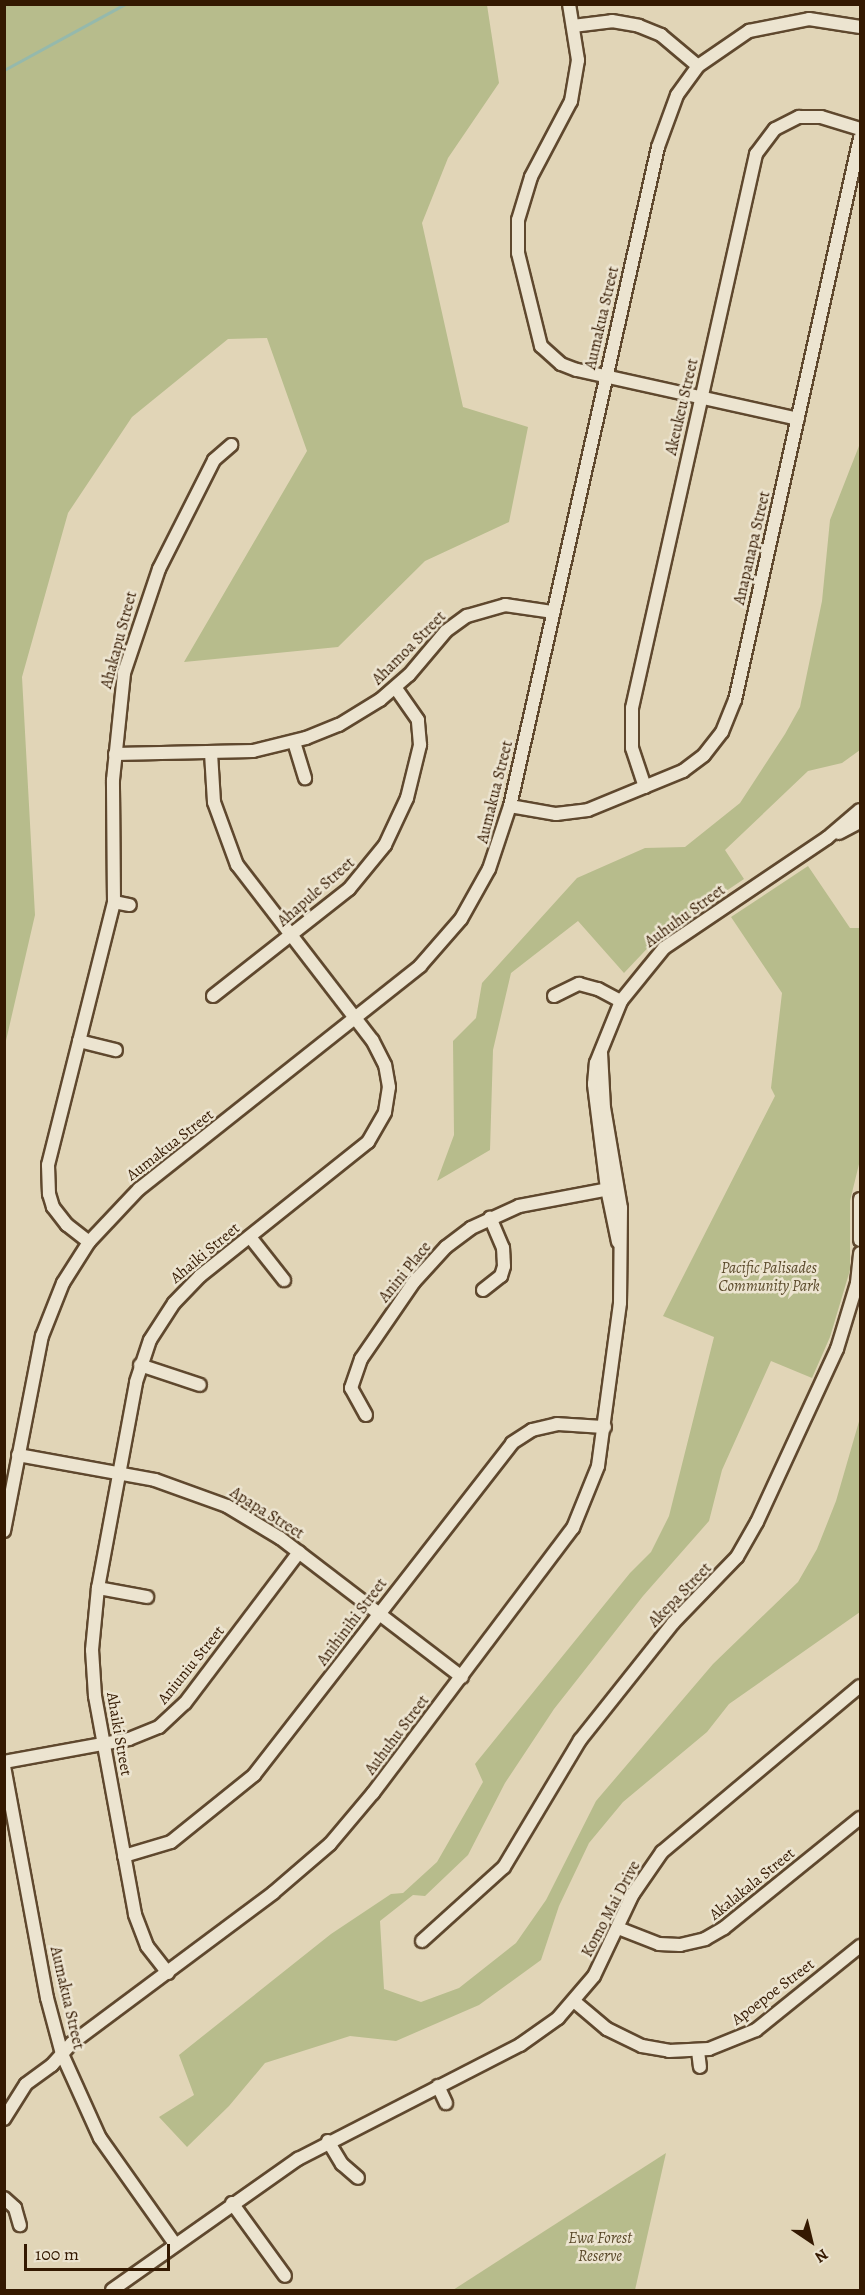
<!DOCTYPE html>
<style>
body{margin:0}
#map{position:relative;width:865px;height:2295px;overflow:hidden;background:#e1d5b7;font-family:Alegreya,serif}
div>[style]{position:absolute}
.green>*{inset:0;background:#b7bc8c}
.stream>*{height:3px;margin:-1.5px;padding:0 1.5px;transform-origin:1.5px;border-radius:1.5px;background:#95b9ac}
.roads{filter:drop-shadow(2px 0 #5f482e) drop-shadow(-2px 0 #5f482e) drop-shadow(0 2px #5f482e) drop-shadow(0 -2px #5f482e)}
.minor>*{height:12px;margin:-6px;padding:0 6px;transform-origin:6px;border-radius:6px;background:#ece4d0}
span{translate:-50% -50%;white-space:nowrap;text-align:center;line-height:1.15;-webkit-text-stroke:5px #ece4d0;paint-order:stroke}
.street-label{font-size:16px;color:#341901}
.park-label{font-size:16px;color:#5b4a2b;font-style:italic}
.frame{position:absolute;inset:0;border:6px solid #341901;pointer-events:none}
.north{position:absolute;left:781px;top:2211px;width:60px;height:60px;-webkit-text-stroke:4px #ece4d0;paint-order:stroke;rotate:145deg;font-size:16px;font-weight:700;line-height:24px;text-align:center;color:#341901}
.north::after{content:'';display:block;margin:auto;width:21px;height:27px;background:#341901;clip-path:polygon(50% 0,100% 100%,50% 72%,0 100%)}
.scale{position:absolute;left:24px;top:2244px;width:146px;height:27px;box-sizing:border-box;border:3px solid #341901;border-top:0;padding-left:8px;font-size:18px;line-height:21px;white-space:nowrap;color:#341901;-webkit-text-stroke:4px #ece4d0;paint-order:stroke}
</style>
<div id="map">
<div class="green">
<i style="clip-path:polygon(5px 4px,487px 5px,499px 83px,448px 158px,422px 223px,463px 407px,528px 427px,509px 522px,425px 561px,338px 647px,184px 662px,307px 451px,267px 338px,228px 339px,132px 417px,68px 513px,22px 677px,35px 915px,5px 1045px)"></i>
<i style="clip-path:polygon(860px 413px,860px 750px,842px 763px,808px 771px,725px 850px,744px 879px,659px 936px,624px 973px,578px 921px,511px 973px,493px 1050px,490px 1150px,437px 1181px,454px 1135px,453px 1041px,476px 1018px,482px 983px,577px 878px,645px 848px,685px 847px,740px 803px,785px 734px,800px 707px,822px 601px,830px 520px,859px 446px)"></i>
<i style="clip-path:polygon(808px 866px,850px 928px,860px 928px,860px 1160px,850px 1201px,850px 1270px,830px 1337px,812px 1378px,771px 1361px,722px 1470px,709px 1521px,643px 1596px,554px 1709px,505px 1783px,468px 1855px,425px 1896px,413px 1895px,380px 1921px,384px 1989px,421px 2002px,459px 1988px,516px 1943px,546px 1900px,596px 1801px,713px 1664px,798px 1582px,817px 1549px,836px 1501px,860px 1418px,860px 1612px,729px 1704px,707px 1732px,623px 1802px,589px 1843px,559px 1906px,541px 1960px,479px 2005px,396px 2041px,350px 2036px,265px 2063px,229px 2106px,187px 2147px,159px 2117px,194px 2095px,179px 2055px,331px 1934px,391px 1894px,403px 1893px,437px 1862px,483px 1782px,475px 1764px,630px 1573px,651px 1552px,669px 1516px,714px 1337px,663px 1316px,775px 1096px,771px 1088px,782px 993px,731px 917px)"></i>
<i style="clip-path:polygon(666px 2153px,635px 2290px,453px 2290px)"></i>
</div>
<div class="stream">
<i style="left:4px;top:70px;width:138px;rotate:-28.6deg"></i>
</div>
<div class="roads">
<div class="minor">
<i style="left:569px;top:4px;width:57px;rotate:80.9deg"></i>
<i style="left:578px;top:60px;width:42px;rotate:99.7deg"></i>
<i style="left:571px;top:101px;width:86px;rotate:117.8deg"></i>
<i style="left:531px;top:177px;width:45px;rotate:106.8deg"></i>
<i style="left:518px;top:220px;width:33px;rotate:90deg"></i>
<i style="left:518px;top:253px;width:96px;rotate:76.1deg"></i>
<i style="left:541px;top:346px;width:27px;rotate:42deg"></i>
<i style="left:561px;top:364px;width:17px;rotate:21deg"></i>
<i style="left:577px;top:370px;width:226px;rotate:12.5deg"></i>
<i style="left:573px;top:26px;width:39px;rotate:-7deg"></i>
<i style="left:612px;top:21px;width:27px;rotate:10deg"></i>
<i style="left:639px;top:26px;width:24px;rotate:22deg"></i>
<i style="left:661px;top:35px;width:48px;rotate:40deg"></i>
<i style="left:294px;top:742px;width:38px;rotate:73deg"></i>
<i style="left:115px;top:754px;width:138px;rotate:-1.2deg"></i>
<i style="left:253px;top:751px;width:55px;rotate:-13.8deg"></i>
<i style="left:306px;top:738px;width:35px;rotate:-22deg"></i>
<i style="left:339px;top:725px;width:48px;rotate:-31.4deg"></i>
<i style="left:380px;top:700px;width:38px;rotate:-41deg"></i>
<i style="left:409px;top:675px;width:57px;rotate:-49.9deg"></i>
<i style="left:446px;top:631px;width:26px;rotate:-36deg"></i>
<i style="left:467px;top:616px;width:40px;rotate:-16deg"></i>
<i style="left:505px;top:605px;width:49px;rotate:8.3deg"></i>
<i style="left:645px;top:787px;width:41px;rotate:-108.4deg"></i>
<i style="left:632px;top:748px;width:40px;rotate:-90deg"></i>
<i style="left:632px;top:708px;width:568px;rotate:-77.38deg"></i>
<i style="left:756px;top:154px;width:31px;rotate:-53deg"></i>
<i style="left:775px;top:129px;width:27px;rotate:-27deg"></i>
<i style="left:799px;top:117px;width:22px"></i>
<i style="left:821px;top:117px;width:41px;rotate:17.1deg"></i>
<i style="left:510px;top:806px;width:47px;rotate:9.9deg"></i>
<i style="left:556px;top:814px;width:32px;rotate:-7deg"></i>
<i style="left:588px;top:810px;width:103px;rotate:-22.3deg"></i>
<i style="left:683px;top:771px;width:26px;rotate:-37deg"></i>
<i style="left:704px;top:755px;width:29px;rotate:-52deg"></i>
<i style="left:722px;top:732px;width:35px;rotate:-68deg"></i>
<i style="left:735px;top:700px;width:576px;rotate:-77.46deg"></i>
<i style="left:839px;top:833px;width:24px;rotate:-28deg"></i>
<i style="left:114px;top:902px;width:16px;rotate:11deg"></i>
<i style="left:213px;top:996px;width:173px;rotate:-38.2deg"></i>
<i style="left:349px;top:889px;width:57px;rotate:-50.7deg"></i>
<i style="left:385px;top:845px;width:52px;rotate:-64.9deg"></i>
<i style="left:407px;top:798px;width:55px;rotate:-76.2deg"></i>
<i style="left:420px;top:745px;width:25px;rotate:-95deg"></i>
<i style="left:418px;top:720px;width:39px;rotate:-125deg"></i>
<i style="left:554px;top:996px;width:28px;rotate:-26deg"></i>
<i style="left:579px;top:984px;width:20px;rotate:15deg"></i>
<i style="left:598px;top:989px;width:26px;rotate:28deg"></i>
<i style="left:79px;top:1041px;width:38px;rotate:14deg"></i>
<i style="left:860px;top:1199px;width:41px;rotate:90deg"></i>
<i style="left:250px;top:1237px;width:55px;rotate:51.7deg"></i>
<i style="left:89px;top:1242px;width:28px;rotate:-142deg"></i>
<i style="left:67px;top:1225px;width:23px;rotate:-128deg"></i>
<i style="left:53px;top:1207px;width:14px;rotate:-107deg"></i>
<i style="left:49px;top:1194px;width:29px;rotate:-92deg"></i>
<i style="left:48px;top:1165px;width:271px;rotate:-75.9deg"></i>
<i style="left:114px;top:902px;width:122px;rotate:-90.5deg"></i>
<i style="left:113px;top:780px;width:108px;rotate:-84.1deg"></i>
<i style="left:124px;top:673px;width:110px;rotate:-71.4deg"></i>
<i style="left:159px;top:569px;width:122px;rotate:-63.2deg"></i>
<i style="left:214px;top:460px;width:23px;rotate:-41deg"></i>
<i style="left:618px;top:1242px;width:54px;rotate:-101.7deg"></i>
<i style="left:607px;top:1189px;width:106px;rotate:-97.1deg"></i>
<i style="left:594px;top:1084px;width:21px;rotate:-85deg"></i>
<i style="left:596px;top:1063px;width:67px;rotate:-68deg"></i>
<i style="left:621px;top:1001px;width:68px;rotate:-50.9deg"></i>
<i style="left:664px;top:948px;width:197px;rotate:-34deg"></i>
<i style="left:827px;top:838px;width:43px;rotate:-40.3deg"></i>
<i style="left:483px;top:1290px;width:23px;rotate:-38deg"></i>
<i style="left:501px;top:1276px;width:10px;rotate:-73deg"></i>
<i style="left:504px;top:1266px;width:18px;rotate:-93deg"></i>
<i style="left:503px;top:1248px;width:33px;rotate:-113deg"></i>
<i style="left:140px;top:1365px;width:63px;rotate:18.4deg"></i>
<i style="left:366px;top:1415px;width:31px;rotate:-119deg"></i>
<i style="left:351px;top:1388px;width:31px;rotate:-71deg"></i>
<i style="left:361px;top:1359px;width:93px;rotate:-55.5deg"></i>
<i style="left:414px;top:1282px;width:47px;rotate:-47.6deg"></i>
<i style="left:446px;top:1247px;width:31px;rotate:-37deg"></i>
<i style="left:471px;top:1228px;width:53px;rotate:-24.6deg"></i>
<i style="left:519px;top:1206px;width:97px;rotate:-10.7deg"></i>
<i style="left:18px;top:1455px;width:139px;rotate:10.3deg"></i>
<i style="left:155px;top:1480px;width:77px;rotate:19.9deg"></i>
<i style="left:227px;top:1506px;width:62px;rotate:31.1deg"></i>
<i style="left:280px;top:1538px;width:229px;rotate:37.4deg"></i>
<i style="left:4px;top:1531px;width:199px;rotate:-79deg"></i>
<i style="left:42px;top:1336px;width:57px;rotate:-68.4deg"></i>
<i style="left:63px;top:1283px;width:49px;rotate:-57.6deg"></i>
<i style="left:89px;top:1242px;width:73px;rotate:-46.7deg"></i>
<i style="left:139px;top:1189px;width:359px;rotate:-38.4deg"></i>
<i style="left:420px;top:966px;width:62px;rotate:-48.9deg"></i>
<i style="left:461px;top:919px;width:57px;rotate:-60.8deg"></i>
<i style="left:489px;top:869px;width:66px;rotate:-71.6deg"></i>
<i style="left:510px;top:806px;width:675px;rotate:-77.34deg"></i>
<i style="left:658px;top:147px;width:55px;rotate:-69.9deg"></i>
<i style="left:677px;top:95px;width:36px;rotate:-54deg"></i>
<i style="left:698px;top:66px;width:62px;rotate:-34.5deg"></i>
<i style="left:749px;top:31px;width:61px;rotate:-11.3deg"></i>
<i style="left:809px;top:19px;width:52px;rotate:8.9deg"></i>
<i style="left:98px;top:1588px;width:50px;rotate:10.4deg"></i>
<i style="left:4px;top:1762px;width:127px;rotate:-10.4deg"></i>
<i style="left:129px;top:1739px;width:32px;rotate:-22deg"></i>
<i style="left:159px;top:1727px;width:35px;rotate:-43deg"></i>
<i style="left:185px;top:1703px;width:189px;rotate:-52.9deg"></i>
<i style="left:4px;top:1766px;width:236px;rotate:79.5deg"></i>
<i style="left:47px;top:1998px;width:58px;rotate:75deg"></i>
<i style="left:62px;top:2054px;width:92px;rotate:65.7deg"></i>
<i style="left:100px;top:2138px;width:130px;rotate:54.7deg"></i>
<i style="left:124px;top:1856px;width:49px;rotate:-16.6deg"></i>
<i style="left:171px;top:1842px;width:107px;rotate:-38.9deg"></i>
<i style="left:254px;top:1775px;width:420px;rotate:-52.1deg"></i>
<i style="left:512px;top:1443px;width:24px;rotate:-33deg"></i>
<i style="left:532px;top:1430px;width:26px;rotate:-13deg"></i>
<i style="left:557px;top:1424px;width:48px;rotate:3.6deg"></i>
<i style="left:618px;top:1928px;width:44px;rotate:21.3deg"></i>
<i style="left:659px;top:1944px;width:21px;rotate:3deg"></i>
<i style="left:680px;top:1945px;width:26px;rotate:-13deg"></i>
<i style="left:705px;top:1939px;width:22px;rotate:-30deg"></i>
<i style="left:724px;top:1928px;width:175px;rotate:-39deg"></i>
<i style="left:422px;top:1941px;width:110px;rotate:-42.1deg"></i>
<i style="left:504px;top:1867px;width:148px;rotate:-59.1deg"></i>
<i style="left:580px;top:1740px;width:149px;rotate:-51.5deg"></i>
<i style="left:673px;top:1623px;width:92px;rotate:-45.9deg"></i>
<i style="left:737px;top:1557px;width:40px;rotate:-60.3deg"></i>
<i style="left:757px;top:1522px;width:191px;rotate:-65.2deg"></i>
<i style="left:837px;top:1349px;width:69px;rotate:-73.1deg"></i>
<i style="left:857px;top:1283px;width:30px;rotate:-84deg"></i>
<i style="left:168px;top:1973px;width:34px;rotate:-128deg"></i>
<i style="left:147px;top:1946px;width:34px;rotate:-111deg"></i>
<i style="left:135px;top:1914px;width:222px;rotate:-100.4deg"></i>
<i style="left:95px;top:1696px;width:46px;rotate:-93.7deg"></i>
<i style="left:92px;top:1650px;width:62px;rotate:-84.5deg"></i>
<i style="left:98px;top:1588px;width:209px;rotate:-79.5deg"></i>
<i style="left:136px;top:1382px;width:44px;rotate:-71.6deg"></i>
<i style="left:150px;top:1340px;width:44px;rotate:-57deg"></i>
<i style="left:174px;top:1303px;width:37px;rotate:-46deg"></i>
<i style="left:200px;top:1276px;width:215px;rotate:-38.6deg"></i>
<i style="left:368px;top:1142px;width:34px;rotate:-60deg"></i>
<i style="left:385px;top:1112px;width:25px;rotate:-81deg"></i>
<i style="left:389px;top:1087px;width:22px;rotate:-100deg"></i>
<i style="left:385px;top:1065px;width:28px;rotate:-117deg"></i>
<i style="left:372px;top:1040px;width:221px;rotate:-127.6deg"></i>
<i style="left:237px;top:865px;width:67px;rotate:-110.1deg"></i>
<i style="left:214px;top:802px;width:49px;rotate:-93.5deg"></i>
<i style="left:575px;top:2002px;width:42px;rotate:40.2deg"></i>
<i style="left:607px;top:2029px;width:39px;rotate:26deg"></i>
<i style="left:642px;top:2046px;width:27px;rotate:10deg"></i>
<i style="left:669px;top:2051px;width:40px;rotate:-2.9deg"></i>
<i style="left:709px;top:2049px;width:51px;rotate:-22deg"></i>
<i style="left:756px;top:2030px;width:134px;rotate:-38.9deg"></i>
<i style="left:698px;top:2051px;width:16px;rotate:83deg"></i>
<i style="left:438px;top:2086px;width:19px;rotate:65deg"></i>
<i style="left:4px;top:2119px;width:41px;rotate:-57.8deg"></i>
<i style="left:26px;top:2084px;width:32px;rotate:-36deg"></i>
<i style="left:52px;top:2065px;width:30px;rotate:-48deg"></i>
<i style="left:72px;top:2043px;width:251px;rotate:-36.7deg"></i>
<i style="left:273px;top:1893px;width:75px;rotate:-40.7deg"></i>
<i style="left:330px;top:1844px;width:67px;rotate:-49.9deg"></i>
<i style="left:373px;top:1793px;width:332px;rotate:-53deg"></i>
<i style="left:573px;top:1528px;width:67px;rotate:-68deg"></i>
<i style="left:598px;top:1466px;width:164px;rotate:-82.3deg"></i>
<i style="left:620px;top:1303px;width:95px;rotate:-89.4deg"></i>
<i style="left:621px;top:1208px;width:101px;rotate:-99.6deg"></i>
<i style="left:604px;top:1108px;width:55px;rotate:-93.1deg"></i>
<i style="left:328px;top:2141px;width:27px;rotate:59deg"></i>
<i style="left:342px;top:2164px;width:21px;rotate:41deg"></i>
<i style="left:4px;top:2198px;width:15px;rotate:42deg"></i>
<i style="left:15px;top:2208px;width:18px;rotate:74deg"></i>
<i style="left:232px;top:2203px;width:90px;rotate:54deg"></i>
<i style="left:112px;top:2290px;width:228px;rotate:-35.2deg"></i>
<i style="left:298px;top:2159px;width:250px;rotate:-27.2deg"></i>
<i style="left:520px;top:2045px;width:47px;rotate:-35.4deg"></i>
<i style="left:558px;top:2018px;width:55px;rotate:-49.4deg"></i>
<i style="left:594px;top:1976px;width:91px;rotate:-64.6deg"></i>
<i style="left:633px;top:1894px;width:51px;rotate:-55.4deg"></i>
<i style="left:662px;top:1852px;width:258px;rotate:-40deg"></i>
</div>
</div>
<div class="street-label">
<span style="left:602px;top:318px;rotate:-77deg">Aumakua Street</span>
<span style="left:682px;top:407px;rotate:-77deg">Akeukeu Street</span>
<span style="left:752px;top:548px;rotate:-77deg">Anapanapa Street</span>
<span style="left:119px;top:640px;rotate:-75deg">Ahakapu Street</span>
<span style="left:409px;top:648px;rotate:-45deg">Ahamoa Street</span>
<span style="left:495px;top:792px;rotate:-76deg">Aumakua Street</span>
<span style="left:316px;top:892px;rotate:-41deg">Ahapule Street</span>
<span style="left:685px;top:916px;rotate:-36deg">Auhuhu Street</span>
<span style="left:170px;top:1145px;rotate:-38deg">Aumakua Street</span>
<span style="left:205px;top:1253px;rotate:-40deg">Ahaiki Street</span>
<span style="left:405px;top:1272px;rotate:-51deg">Anini Place</span>
<span style="left:267px;top:1513px;rotate:32deg">Apapa Street</span>
<span style="left:680px;top:1595px;rotate:-46deg">Akepa Street</span>
<span style="left:352px;top:1622px;rotate:-53deg">Anihinihi Street</span>
<span style="left:191px;top:1665px;rotate:-51deg">Aniuniu Street</span>
<span style="left:119px;top:1734px;rotate:80deg">Ahaiki Street</span>
<span style="left:397px;top:1735px;rotate:-53deg">Auhuhu Street</span>
<span style="left:752px;top:1884px;rotate:-39deg">Akalakala Street</span>
<span style="left:611px;top:1909px;rotate:-62deg">Komo Mai Drive</span>
<span style="left:773px;top:1992px;rotate:-37deg">Apoepoe Street</span>
<span style="left:67px;top:1998px;rotate:77deg">Aumakua Street</span>
</div>
<div class="park-label">
<span style="left:769px;top:1277px">Pacific Palisades<br>Community Park</span>
<span style="left:600px;top:2247px">Ewa Forest<br>Reserve</span>
</div>
<div class="frame"></div>
<div class="north">N</div>
<div class="scale">100 m</div>
</div>
